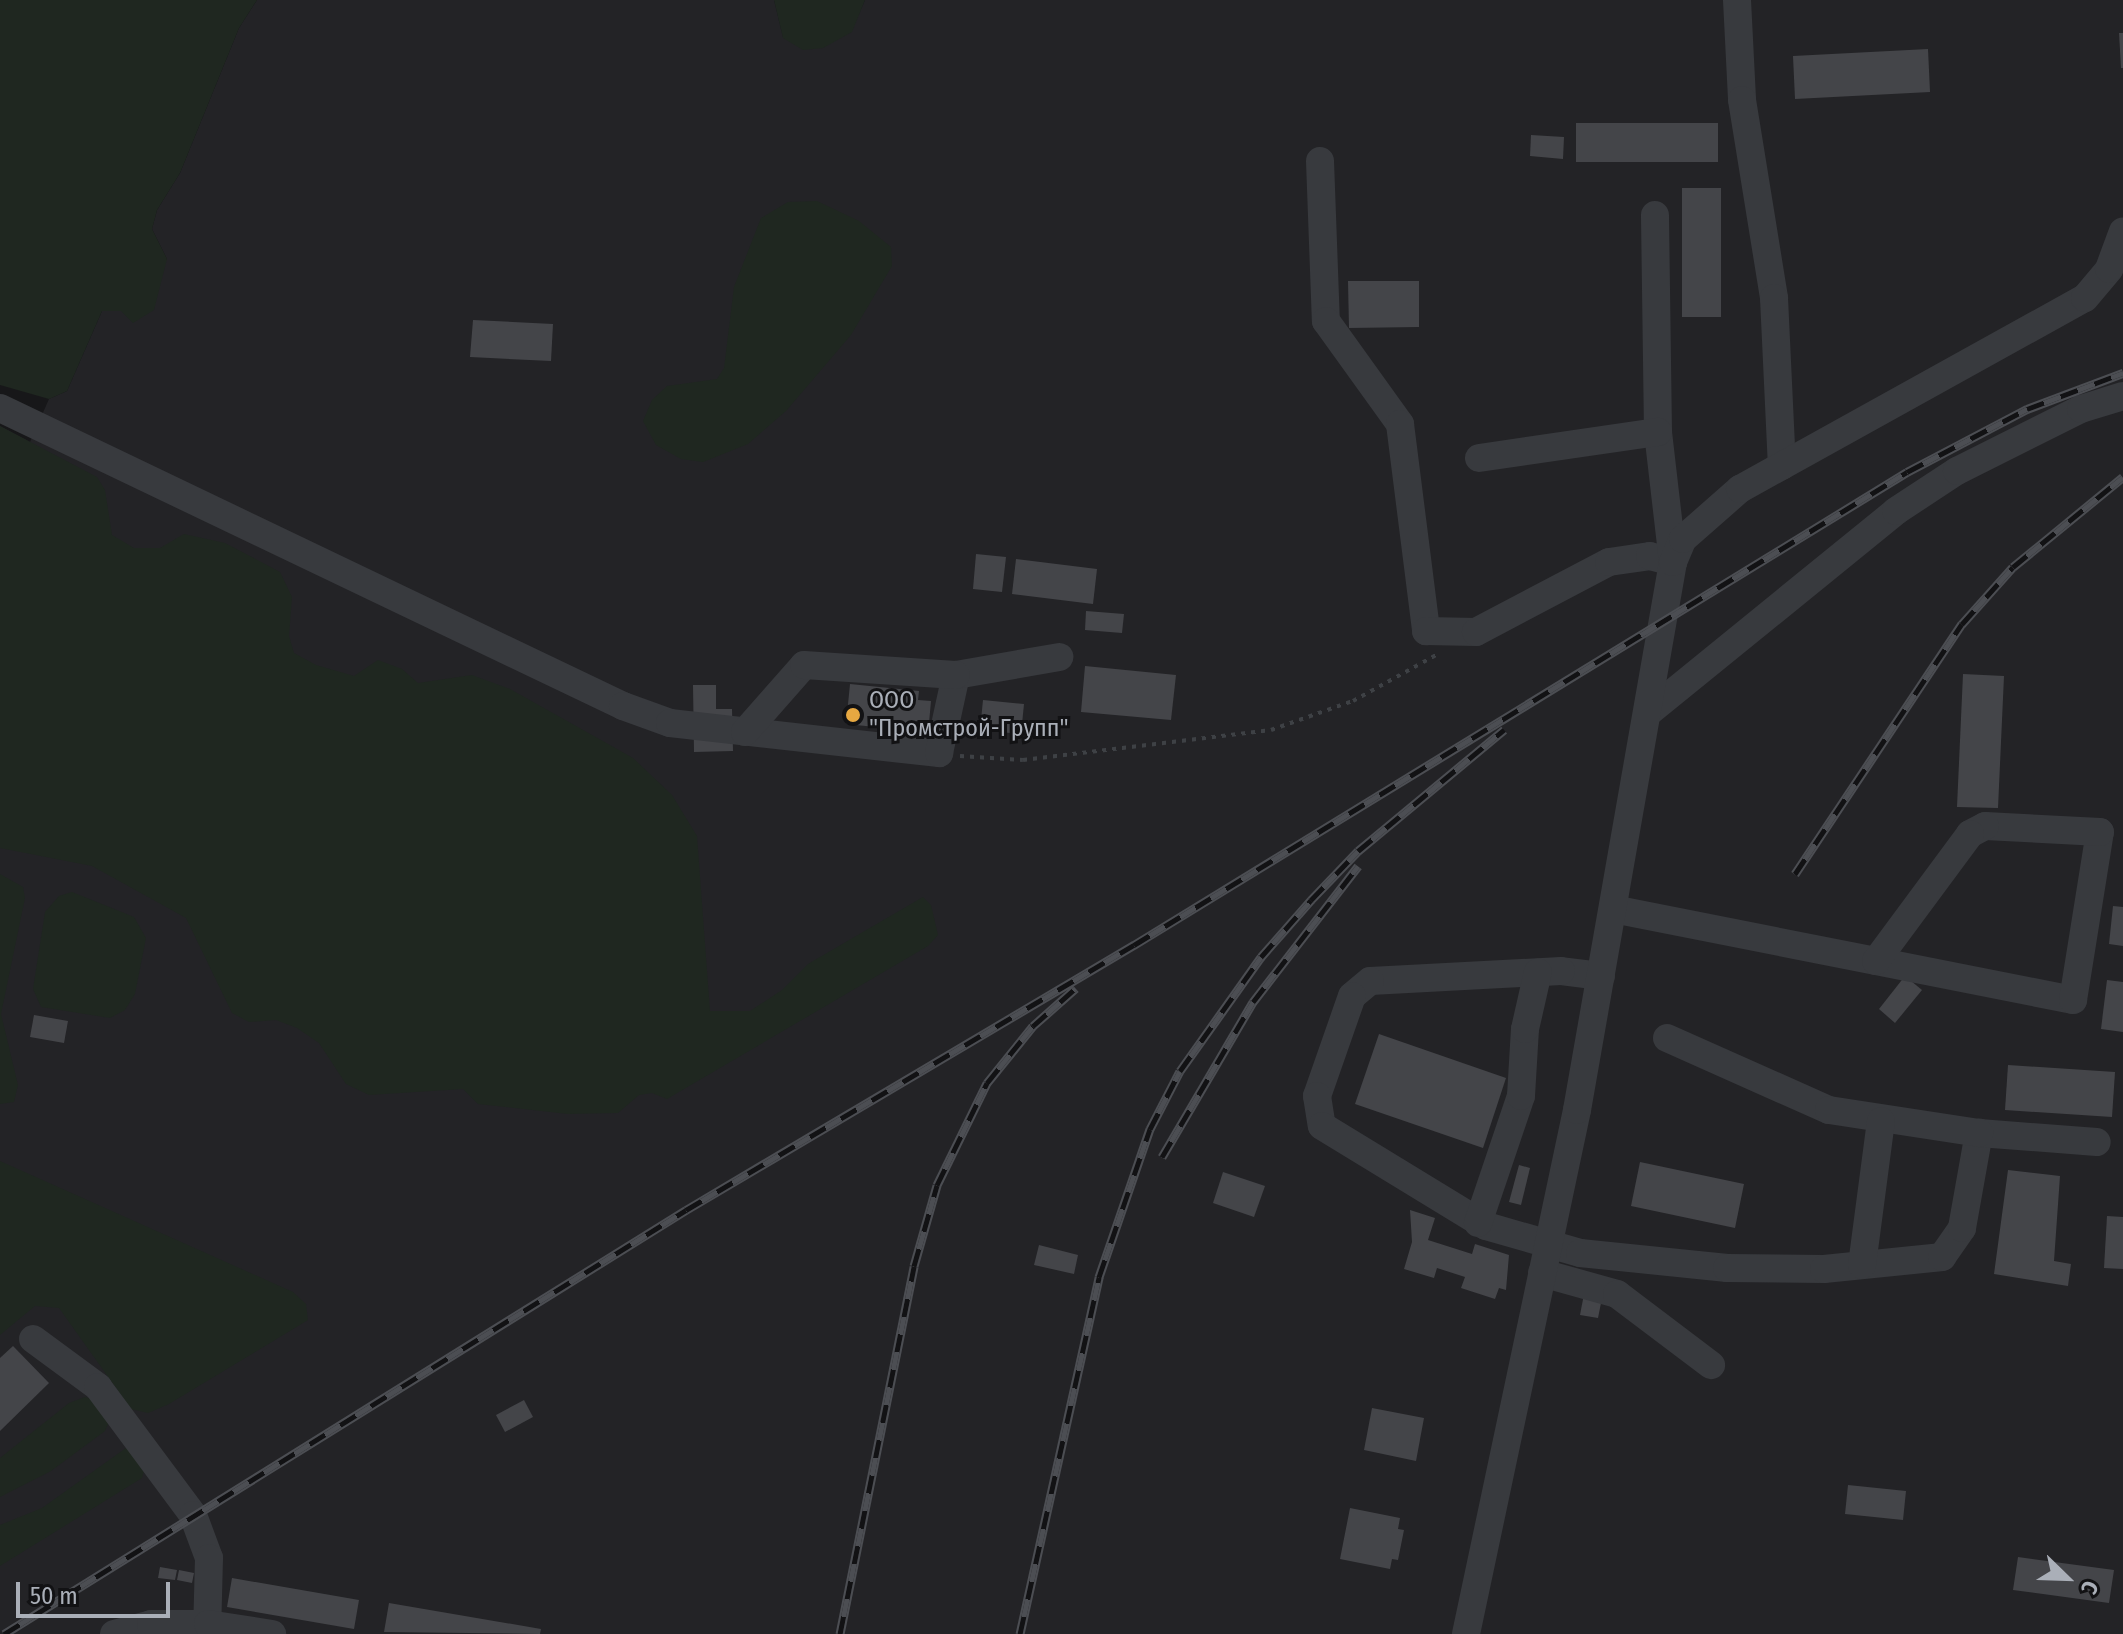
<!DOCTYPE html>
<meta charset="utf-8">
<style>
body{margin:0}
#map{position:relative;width:2123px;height:1634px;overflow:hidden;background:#171719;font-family:"Fira Sans Condensed",sans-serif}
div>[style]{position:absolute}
.built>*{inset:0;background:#232326}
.green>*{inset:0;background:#1f2720}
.building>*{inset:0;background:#444549}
.path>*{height:4px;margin-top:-2px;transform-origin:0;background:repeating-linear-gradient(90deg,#3e4145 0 4px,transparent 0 10px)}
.minor>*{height:28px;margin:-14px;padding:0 14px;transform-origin:14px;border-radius:14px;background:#383a3e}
.rail>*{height:9px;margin-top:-4.5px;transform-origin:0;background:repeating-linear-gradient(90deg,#121214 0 18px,#4c4e53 0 36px);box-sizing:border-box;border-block:2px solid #4c4e53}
.dots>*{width:22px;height:22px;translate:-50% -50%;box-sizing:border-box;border:4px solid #121214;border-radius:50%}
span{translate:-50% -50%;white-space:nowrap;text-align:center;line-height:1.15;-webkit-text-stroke:6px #121214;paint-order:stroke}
.poi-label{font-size:24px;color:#aaafb8}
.left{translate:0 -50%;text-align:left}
.north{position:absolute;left:2027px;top:1538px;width:80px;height:80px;-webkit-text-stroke:6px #121214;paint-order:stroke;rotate:113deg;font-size:22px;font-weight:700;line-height:32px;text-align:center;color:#aaafb8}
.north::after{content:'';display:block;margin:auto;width:28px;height:36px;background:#aaafb8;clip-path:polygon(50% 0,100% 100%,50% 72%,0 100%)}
.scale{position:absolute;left:16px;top:1582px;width:154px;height:36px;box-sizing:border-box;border:4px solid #aaafb8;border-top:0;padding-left:10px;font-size:24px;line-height:28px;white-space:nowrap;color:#aaafb8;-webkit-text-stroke:6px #121214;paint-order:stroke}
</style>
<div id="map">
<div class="built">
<i style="clip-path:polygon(257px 0,774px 0,783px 37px,851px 32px,865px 0,2123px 0,2123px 1634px,0 1634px,0 426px,30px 442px,49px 399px,67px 391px,102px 311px,121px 311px,167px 259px,152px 229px,157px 210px,180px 173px,239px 28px)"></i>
</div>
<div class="green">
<i style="clip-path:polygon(0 0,257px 0,239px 28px,180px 173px,157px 210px,152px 229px,167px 259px,154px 310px,133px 323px,121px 311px,102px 311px,67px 391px,49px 399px,0 385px)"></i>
<i style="clip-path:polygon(774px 0,865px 0,852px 32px,823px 48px,803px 50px,783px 38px)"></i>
<i style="clip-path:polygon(817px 201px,859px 221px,891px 247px,892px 266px,851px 335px,786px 411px,748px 444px,703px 462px,681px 459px,656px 445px,643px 421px,652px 400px,667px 386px,717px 379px,724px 368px,734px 287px,761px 218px,788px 202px)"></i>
<i style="clip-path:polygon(0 426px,97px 477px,105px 490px,112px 535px,134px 548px,160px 548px,184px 534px,225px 543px,280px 572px,292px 597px,289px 636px,294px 653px,316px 665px,354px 676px,378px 660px,402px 669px,418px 683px,472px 675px,510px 689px,633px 758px,672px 795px,697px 836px,710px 1011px,750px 1011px,782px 990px,808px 964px,923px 897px,931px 905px,938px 935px,928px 946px,667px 1099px,652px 1093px,639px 1095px,618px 1113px,568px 1114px,478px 1104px,463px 1089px,369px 1095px,346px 1084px,319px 1043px,297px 1028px,276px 1020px,249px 1022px,232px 1013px,186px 918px,92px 866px,0 848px)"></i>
<i style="clip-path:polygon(0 874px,23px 887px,25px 898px,1px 1014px,18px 1085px,14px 1102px,0 1104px)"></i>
<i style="clip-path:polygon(72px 892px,134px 917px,146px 938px,135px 994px,125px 1010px,110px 1018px,41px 1007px,33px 989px,45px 912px,59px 896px)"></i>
<i style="clip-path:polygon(0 1161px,293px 1292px,306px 1304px,308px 1320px,169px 1404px,148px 1413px,131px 1409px,59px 1308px,35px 1306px,0 1335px)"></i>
<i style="clip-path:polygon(85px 1397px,99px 1401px,110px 1420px,105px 1431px,51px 1471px,0 1497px,0 1458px,69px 1403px)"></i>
<i style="clip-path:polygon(126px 1448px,137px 1451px,146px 1464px,142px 1478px,0 1566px,0 1525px,42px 1508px)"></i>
</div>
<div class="building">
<i style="clip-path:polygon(2119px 33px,2123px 33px,2123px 68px,2121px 68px)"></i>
<i style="clip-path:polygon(1928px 49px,1930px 92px,1795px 99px,1793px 56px)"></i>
<i style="clip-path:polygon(1576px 123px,1718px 123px,1718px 162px,1576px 162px)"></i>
<i style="clip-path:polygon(1531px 135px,1564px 137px,1563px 159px,1530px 156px)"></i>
<i style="clip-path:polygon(1682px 188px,1721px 188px,1721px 317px,1682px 317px)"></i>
<i style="clip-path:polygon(1348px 281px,1419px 281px,1419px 327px,1349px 328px)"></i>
<i style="clip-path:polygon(473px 320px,553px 324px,551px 361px,470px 357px)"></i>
<i style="clip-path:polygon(976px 554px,1006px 557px,1002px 592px,973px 589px)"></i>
<i style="clip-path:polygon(1016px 559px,1097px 569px,1093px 604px,1012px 594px)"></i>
<i style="clip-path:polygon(1086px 611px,1124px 614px,1122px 633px,1085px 630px)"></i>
<i style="clip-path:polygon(1085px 666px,1176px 675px,1171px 720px,1081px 712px)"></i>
<i style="clip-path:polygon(1963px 674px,2004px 676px,1998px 808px,1957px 807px)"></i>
<i style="clip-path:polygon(850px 684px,919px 691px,918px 700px,931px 701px,929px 723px,916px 721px,915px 731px,846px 724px)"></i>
<i style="clip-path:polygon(693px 685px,716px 685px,716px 709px,732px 709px,733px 751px,694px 752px)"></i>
<i style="clip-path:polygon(983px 700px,1024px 704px,1021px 734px,980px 730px)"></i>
<i style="clip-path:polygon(2113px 906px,2123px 907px,2123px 946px,2109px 944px)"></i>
<i style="clip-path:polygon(1905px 976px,1922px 990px,1895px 1023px,1879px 1009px)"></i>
<i style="clip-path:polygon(2107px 980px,2123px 982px,2123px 1032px,2101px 1029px)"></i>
<i style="clip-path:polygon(34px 1015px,68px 1021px,64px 1043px,30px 1037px)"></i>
<i style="clip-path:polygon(1379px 1034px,1506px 1078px,1483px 1148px,1355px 1104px)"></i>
<i style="clip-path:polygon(2008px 1065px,2115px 1072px,2112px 1117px,2005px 1110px)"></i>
<i style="clip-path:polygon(1640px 1162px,1744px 1184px,1735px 1228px,1631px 1206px)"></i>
<i style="clip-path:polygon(1519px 1165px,1530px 1168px,1521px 1205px,1509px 1202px)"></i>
<i style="clip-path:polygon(2008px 1170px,2060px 1176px,2054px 1261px,2071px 1264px,2068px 1286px,1994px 1274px)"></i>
<i style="clip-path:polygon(1223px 1172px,1265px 1186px,1254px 1217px,1213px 1203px)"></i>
<i style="clip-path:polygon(1410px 1210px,1435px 1218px,1428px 1240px,1472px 1254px,1475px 1244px,1509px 1255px,1506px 1290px,1499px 1288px,1495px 1299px,1461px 1288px,1465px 1277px,1437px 1268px,1434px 1278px,1404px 1269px,1412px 1242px)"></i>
<i style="clip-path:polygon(2107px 1216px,2123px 1217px,2123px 1269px,2104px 1268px)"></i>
<i style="clip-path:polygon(1039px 1245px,1078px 1255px,1074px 1274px,1034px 1265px)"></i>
<i style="clip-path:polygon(1584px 1294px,1602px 1298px,1598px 1318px,1580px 1315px)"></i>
<i style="clip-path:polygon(13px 1346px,49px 1383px,0 1431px,0 1358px)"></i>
<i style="clip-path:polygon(524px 1400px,533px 1417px,505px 1432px,496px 1415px)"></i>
<i style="clip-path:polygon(1372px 1408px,1424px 1418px,1416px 1461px,1364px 1450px)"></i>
<i style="clip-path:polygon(1848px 1485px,1906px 1491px,1903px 1520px,1845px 1514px)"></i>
<i style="clip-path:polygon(1350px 1508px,1400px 1518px,1398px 1529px,1404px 1530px,1398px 1560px,1392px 1559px,1390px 1569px,1340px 1559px)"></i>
<i style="clip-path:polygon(2018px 1557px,2114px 1570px,2109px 1603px,2013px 1590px)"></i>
<i style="clip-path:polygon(160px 1567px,177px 1570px,175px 1580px,158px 1578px)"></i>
<i style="clip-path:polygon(179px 1570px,194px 1573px,192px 1583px,177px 1580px)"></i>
<i style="clip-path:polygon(232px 1578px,359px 1600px,354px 1629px,227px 1607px)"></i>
<i style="clip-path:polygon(389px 1603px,541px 1629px,540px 1634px,384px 1632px)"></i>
</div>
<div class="path">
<i style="left:960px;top:756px;width:63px;rotate:3.6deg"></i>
<i style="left:1023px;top:760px;width:250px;rotate:-6.9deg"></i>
<i style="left:1271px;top:730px;width:87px;rotate:-19.5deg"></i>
<i style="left:1353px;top:701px;width:95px;rotate:-29deg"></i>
</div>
<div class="minor">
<i style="left:1737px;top:0;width:100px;rotate:87.1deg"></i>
<i style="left:1742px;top:100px;width:201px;rotate:80.8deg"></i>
<i style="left:1774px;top:298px;width:168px;rotate:87.3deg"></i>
<i style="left:1320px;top:161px;width:160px;rotate:87.9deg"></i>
<i style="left:1326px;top:321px;width:127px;rotate:54.3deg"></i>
<i style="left:1400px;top:424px;width:209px;rotate:82.8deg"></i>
<i style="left:1426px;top:631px;width:50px;rotate:1.1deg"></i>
<i style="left:1476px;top:632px;width:150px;rotate:-27.8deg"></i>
<i style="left:1609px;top:562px;width:41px;rotate:-8.3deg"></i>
<i style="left:1650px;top:556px;width:24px;rotate:15deg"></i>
<i style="left:1673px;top:562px;width:131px;rotate:-96.6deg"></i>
<i style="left:1658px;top:432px;width:217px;rotate:-90.8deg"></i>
<i style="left:0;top:408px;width:691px;rotate:25.56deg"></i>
<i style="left:623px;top:706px;width:50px;rotate:19.9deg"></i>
<i style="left:670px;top:723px;width:271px;rotate:6.4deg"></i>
<i style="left:939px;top:753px;width:80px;rotate:-77.7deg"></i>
<i style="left:956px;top:675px;width:105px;rotate:-9.9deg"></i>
<i style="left:1479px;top:458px;width:181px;rotate:-8.3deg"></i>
<i style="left:1649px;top:712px;width:318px;rotate:-39.1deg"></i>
<i style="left:1896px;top:511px;width:73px;rotate:-33.3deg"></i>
<i style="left:1957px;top:471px;width:139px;rotate:-26.6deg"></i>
<i style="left:2081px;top:409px;width:44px;rotate:-17.2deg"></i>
<i style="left:745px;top:732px;width:89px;rotate:-48.6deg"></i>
<i style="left:804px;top:665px;width:152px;rotate:3.8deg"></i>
<i style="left:1613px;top:909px;width:268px;rotate:11.2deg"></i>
<i style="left:1876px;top:961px;width:201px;rotate:11.2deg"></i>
<i style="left:2073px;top:1000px;width:170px;rotate:-80.9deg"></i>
<i style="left:2100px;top:832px;width:115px;rotate:-177deg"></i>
<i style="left:1985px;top:826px;width:17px;rotate:152deg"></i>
<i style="left:1970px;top:834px;width:158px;rotate:126.5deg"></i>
<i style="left:1601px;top:976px;width:40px;rotate:-172.9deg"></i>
<i style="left:1561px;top:971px;width:191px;rotate:177deg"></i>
<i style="left:1370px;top:981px;width:23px;rotate:140deg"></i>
<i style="left:1352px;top:996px;width:106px;rotate:109.3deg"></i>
<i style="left:1317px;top:1096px;width:30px;rotate:81deg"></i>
<i style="left:1322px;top:1126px;width:192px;rotate:31.4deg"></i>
<i style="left:1486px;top:1226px;width:98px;rotate:16deg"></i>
<i style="left:1580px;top:1253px;width:148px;rotate:5.8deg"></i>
<i style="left:1727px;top:1268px;width:97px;rotate:0.6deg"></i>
<i style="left:1824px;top:1269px;width:119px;rotate:-5.8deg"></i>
<i style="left:1942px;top:1257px;width:35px;rotate:-55deg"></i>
<i style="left:1962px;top:1228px;width:97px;rotate:-79.9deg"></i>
<i style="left:1979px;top:1133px;width:118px;rotate:4.4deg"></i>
<i style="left:1667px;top:1038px;width:177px;rotate:24deg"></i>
<i style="left:1829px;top:1110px;width:152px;rotate:8.7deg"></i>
<i style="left:1478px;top:1223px;width:134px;rotate:-71.3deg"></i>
<i style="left:1521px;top:1096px;width:67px;rotate:-86.6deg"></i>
<i style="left:1525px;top:1029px;width:58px;rotate:-77.2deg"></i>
<i style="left:1862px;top:1265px;width:145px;rotate:-82.5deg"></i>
<i style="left:1542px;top:1273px;width:78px;rotate:15.6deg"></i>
<i style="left:1617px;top:1294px;width:118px;rotate:37.1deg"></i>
<i style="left:33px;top:1339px;width:81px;rotate:36.4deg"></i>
<i style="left:98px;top:1387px;width:159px;rotate:53.4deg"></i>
<i style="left:193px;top:1515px;width:46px;rotate:69.6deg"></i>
<i style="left:209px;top:1558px;width:76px;rotate:91.5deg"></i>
<i style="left:114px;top:1634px;width:38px;rotate:-15deg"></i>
<i style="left:151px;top:1624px;width:57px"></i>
<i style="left:208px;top:1624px;width:65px;rotate:8.9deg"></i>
<i style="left:1466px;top:1634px;width:536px;rotate:-78.04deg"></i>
<i style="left:1577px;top:1110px;width:556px;rotate:-80.06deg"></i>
<i style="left:1673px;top:562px;width:25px;rotate:-67deg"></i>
<i style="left:1683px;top:539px;width:76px;rotate:-41.3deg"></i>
<i style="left:1740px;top:489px;width:394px;rotate:-29deg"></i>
<i style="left:2085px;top:298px;width:38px;rotate:-50deg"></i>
<i style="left:2109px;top:269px;width:40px;rotate:-69.8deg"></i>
</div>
<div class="rail">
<i style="left:1795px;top:874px;width:301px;rotate:-56.3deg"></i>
<i style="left:1962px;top:624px;width:76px;rotate:-48.2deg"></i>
<i style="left:2013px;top:567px;width:142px;rotate:-39.3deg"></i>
<i style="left:1162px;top:1157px;width:180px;rotate:-59.6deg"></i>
<i style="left:1253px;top:1002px;width:172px;rotate:-52.3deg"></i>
<i style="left:4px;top:1634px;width:803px;rotate:-31.87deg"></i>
<i style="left:686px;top:1210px;width:521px;rotate:-30.61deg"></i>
<i style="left:1134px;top:945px;width:906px;rotate:-31.46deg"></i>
<i style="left:1907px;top:472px;width:136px;rotate:-27.7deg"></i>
<i style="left:2027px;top:409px;width:103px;rotate:-20.6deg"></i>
<i style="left:840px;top:1634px;width:375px;rotate:-78.6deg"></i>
<i style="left:914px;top:1266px;width:84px;rotate:-74.1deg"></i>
<i style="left:937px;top:1185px;width:114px;rotate:-63.9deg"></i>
<i style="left:987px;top:1083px;width:73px;rotate:-51.1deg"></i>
<i style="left:1033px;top:1026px;width:57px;rotate:-41.5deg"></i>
<i style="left:1020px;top:1634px;width:366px;rotate:-77.5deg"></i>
<i style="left:1099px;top:1277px;width:157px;rotate:-71deg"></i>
<i style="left:1150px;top:1129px;width:65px;rotate:-62.7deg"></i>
<i style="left:1180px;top:1071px;width:140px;rotate:-54.6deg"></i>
<i style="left:1261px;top:957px;width:76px;rotate:-48.7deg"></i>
<i style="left:1311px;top:900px;width:68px;rotate:-46.2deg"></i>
<i style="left:1358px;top:851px;width:190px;rotate:-39.7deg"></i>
</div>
<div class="dots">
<i style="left:853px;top:715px;background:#e7a841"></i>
</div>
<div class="poi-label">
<span class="left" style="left:869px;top:715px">ООО<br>"Промстрой-Групп"</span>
</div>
<div class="north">С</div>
<div class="scale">50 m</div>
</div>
